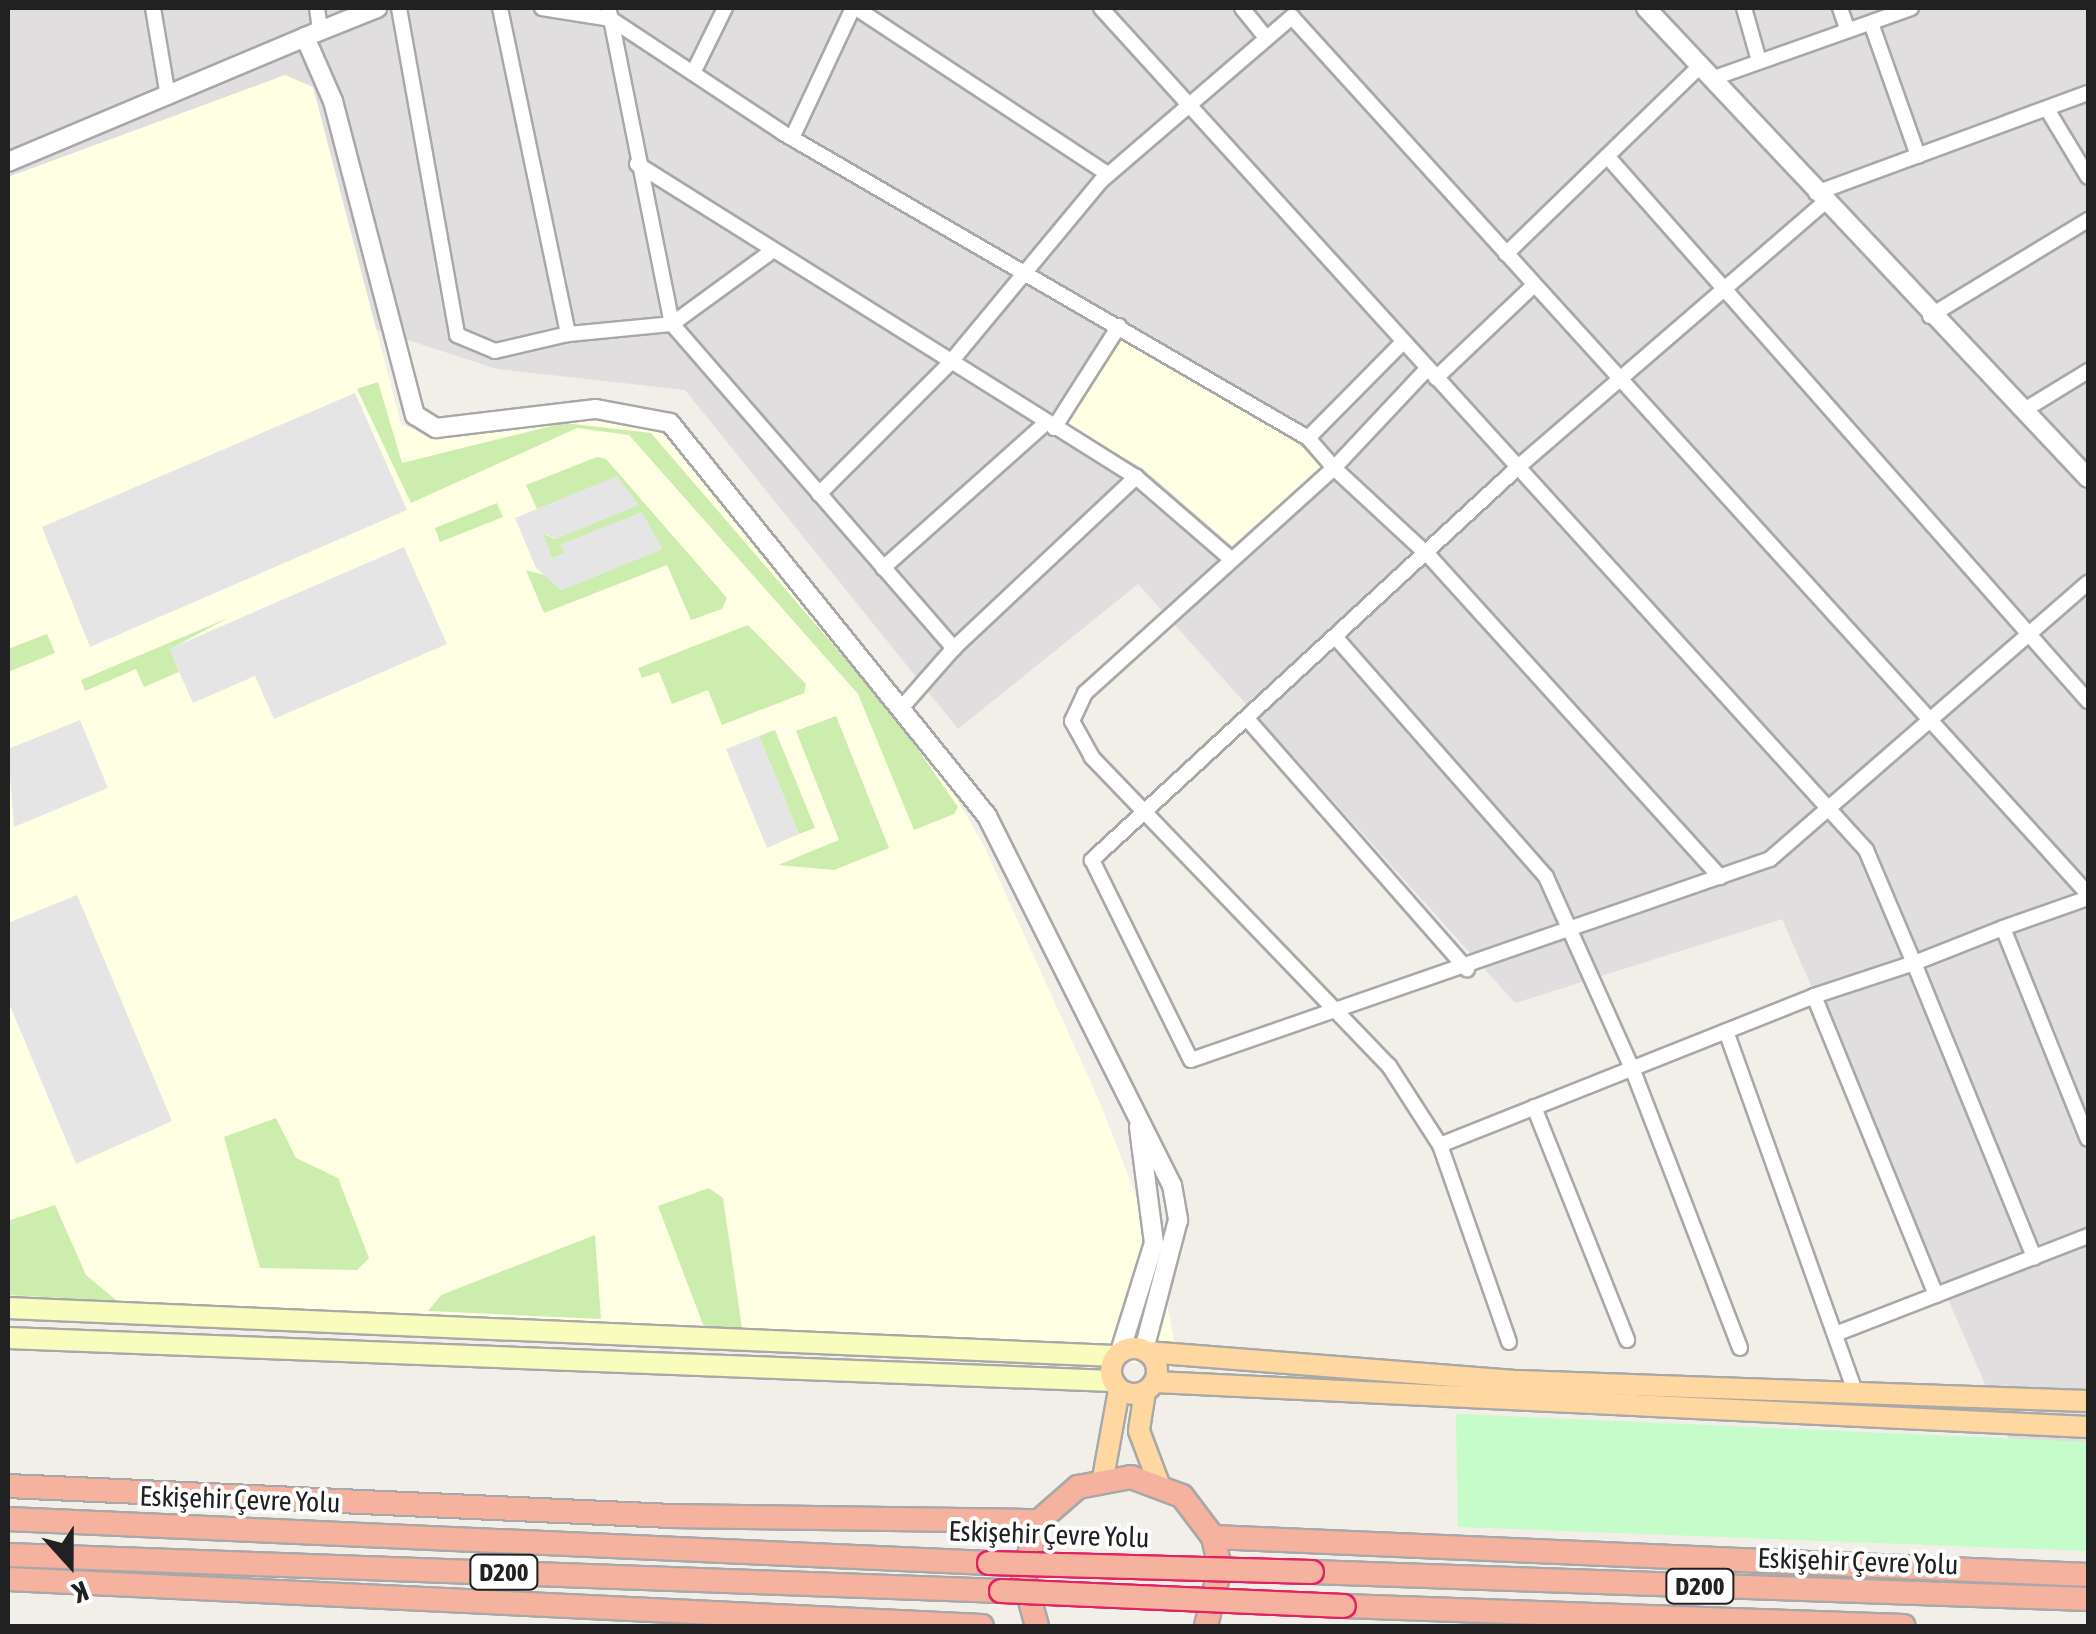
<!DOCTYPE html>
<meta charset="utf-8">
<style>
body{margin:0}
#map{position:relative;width:2096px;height:1634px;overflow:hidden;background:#f2efe8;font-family:"Asap Condensed",sans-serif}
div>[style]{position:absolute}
.residential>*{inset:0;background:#e0dede}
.education>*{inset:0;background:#ffffe4}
.grass>*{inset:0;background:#ccedad}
.park>*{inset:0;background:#c5fcca}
.parking>*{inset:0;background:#e5e5e5}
.roads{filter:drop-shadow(2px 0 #a8a8a8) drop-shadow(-2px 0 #a8a8a8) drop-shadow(0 2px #a8a8a8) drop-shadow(0 -2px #a8a8a8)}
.minor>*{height:14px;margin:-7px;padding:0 7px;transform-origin:7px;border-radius:7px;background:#fff}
.tertiary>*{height:18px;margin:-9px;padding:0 9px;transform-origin:9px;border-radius:9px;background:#fff}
.secondary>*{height:20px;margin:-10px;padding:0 10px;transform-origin:10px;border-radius:10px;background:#f8fcbc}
.primary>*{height:20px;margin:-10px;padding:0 10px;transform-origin:10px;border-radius:10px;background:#ffd7a0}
.primary>.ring{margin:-10px;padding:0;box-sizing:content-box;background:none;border:20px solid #ffd7a0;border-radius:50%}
.trunk>*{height:22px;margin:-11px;padding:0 11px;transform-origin:11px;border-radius:11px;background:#f5b29f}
.bridges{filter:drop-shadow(2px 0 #e32262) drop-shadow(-2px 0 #e32262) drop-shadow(0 2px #e32262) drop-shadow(0 -2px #e32262)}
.trunk-bridge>*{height:22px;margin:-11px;padding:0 11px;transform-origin:11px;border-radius:11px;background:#f5b29f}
span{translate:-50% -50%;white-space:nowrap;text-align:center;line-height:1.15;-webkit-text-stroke:8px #fff;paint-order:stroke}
.shield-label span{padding:2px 8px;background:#fff;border:2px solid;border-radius:8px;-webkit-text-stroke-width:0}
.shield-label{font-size:25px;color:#212121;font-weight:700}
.street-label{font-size:28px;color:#212121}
.frame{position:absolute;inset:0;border:10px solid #212121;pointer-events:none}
.north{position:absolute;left:20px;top:1514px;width:100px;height:100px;-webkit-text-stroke:8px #fff;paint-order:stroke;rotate:159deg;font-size:28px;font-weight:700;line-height:40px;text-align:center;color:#212121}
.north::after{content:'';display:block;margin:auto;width:35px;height:45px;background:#212121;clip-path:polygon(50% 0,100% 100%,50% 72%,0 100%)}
</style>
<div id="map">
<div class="residential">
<i style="clip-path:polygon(8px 8px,2088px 8px,2088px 1482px,2020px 1464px,1782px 919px,1515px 1003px,1138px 584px,958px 729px,685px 390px,497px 369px,8px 210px)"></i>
</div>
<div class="education">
<i style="clip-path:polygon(285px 75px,313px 87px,401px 424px,434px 439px,544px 415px,656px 420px,902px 704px,984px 846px,1101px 1105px,1159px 1256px,1178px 1365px,8px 1295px,8px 177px)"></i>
<i style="clip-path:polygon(1123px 337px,1299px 444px,1322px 467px,1232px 546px,1142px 468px,1064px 424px)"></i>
</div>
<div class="grass">
<i style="clip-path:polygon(378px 382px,402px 463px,564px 423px,651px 433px,896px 718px,958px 807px,954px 814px,914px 830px,858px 694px,629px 435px,577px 428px,411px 503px,357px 389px)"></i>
<i style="clip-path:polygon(597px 457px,606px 459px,727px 598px,722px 609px,691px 620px,667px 565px,544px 613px,526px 570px,555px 578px,561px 590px,662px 549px,561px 545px,565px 553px,552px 558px,542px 533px,555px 539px,617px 477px,537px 509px,526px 485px)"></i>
<i style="clip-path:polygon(497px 503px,503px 517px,440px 542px,435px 528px)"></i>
<i style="clip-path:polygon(228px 618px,170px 649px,179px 672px,144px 687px,136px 669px,85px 691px,81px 680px)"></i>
<i style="clip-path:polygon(748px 625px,806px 684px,804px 693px,722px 725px,708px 690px,672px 704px,659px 672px,642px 678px,638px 668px)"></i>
<i style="clip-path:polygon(47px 634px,55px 653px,8px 672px,8px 649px)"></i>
<i style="clip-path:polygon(836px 716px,889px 848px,834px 870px,778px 865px,839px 840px,796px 731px)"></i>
<i style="clip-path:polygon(775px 730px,815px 828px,799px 834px,759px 736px)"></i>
<i style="clip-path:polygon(276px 1118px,296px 1158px,338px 1178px,369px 1258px,357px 1270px,260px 1268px,224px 1137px)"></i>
<i style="clip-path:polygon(709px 1188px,723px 1198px,742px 1328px,704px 1327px,658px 1206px)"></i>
<i style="clip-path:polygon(55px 1205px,86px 1275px,117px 1301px,8px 1295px,8px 1221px)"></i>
<i style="clip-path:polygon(595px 1235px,601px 1319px,428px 1311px,441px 1295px)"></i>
</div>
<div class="park">
<i style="clip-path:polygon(1456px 1414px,2088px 1442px,2088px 1551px,1458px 1527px)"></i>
</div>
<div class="parking">
<i style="clip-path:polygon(355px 393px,407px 510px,90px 647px,42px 527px)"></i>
<i style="clip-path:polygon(617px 476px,639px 505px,556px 539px,543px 533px,552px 558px,564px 553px,561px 544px,642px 512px,663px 549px,561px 590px,536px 568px,515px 518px)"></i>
<i style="clip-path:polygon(404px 547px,447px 644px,274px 719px,255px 676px,193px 703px,169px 649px)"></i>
<i style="clip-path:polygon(80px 720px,108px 788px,14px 827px,8px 749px)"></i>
<i style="clip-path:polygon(759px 736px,799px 834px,767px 848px,726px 749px)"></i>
<i style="clip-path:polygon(77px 895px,172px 1121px,76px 1164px,8px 1001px,8px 923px)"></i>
</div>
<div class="roads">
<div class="minor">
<i style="left:153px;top:8px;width:90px;rotate:80.4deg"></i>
<i style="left:317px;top:8px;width:22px;rotate:82deg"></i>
<i style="left:399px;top:8px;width:332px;rotate:79.9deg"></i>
<i style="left:457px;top:335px;width:41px;rotate:22.8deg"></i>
<i style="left:495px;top:351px;width:75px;rotate:-13.1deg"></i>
<i style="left:500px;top:8px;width:333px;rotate:78.2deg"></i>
<i style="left:568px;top:334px;width:104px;rotate:-5.5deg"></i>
<i style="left:672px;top:324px;width:430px;rotate:49deg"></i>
<i style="left:954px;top:648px;width:250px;rotate:-43.2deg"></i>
<i style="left:1136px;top:477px;width:125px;rotate:40.8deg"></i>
<i style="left:542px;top:8px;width:70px;rotate:9.1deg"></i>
<i style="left:611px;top:19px;width:311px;rotate:78.7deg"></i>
<i style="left:672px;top:324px;width:119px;rotate:-36.1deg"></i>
<i style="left:608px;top:8px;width:11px;rotate:75deg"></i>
<i style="left:611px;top:19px;width:206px;rotate:33.5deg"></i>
<i style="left:783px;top:133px;width:607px;rotate:30.15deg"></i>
<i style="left:1308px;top:438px;width:40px;rotate:49deg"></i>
<i style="left:1334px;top:468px;width:136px;rotate:-46.8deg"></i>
<i style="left:856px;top:8px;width:302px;rotate:33.4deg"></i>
<i style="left:1101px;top:8px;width:1138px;rotate:47.74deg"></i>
<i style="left:1866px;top:850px;width:123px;rotate:67deg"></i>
<i style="left:1914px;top:963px;width:105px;rotate:161.7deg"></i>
<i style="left:1814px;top:996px;width:323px;rotate:67.8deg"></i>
<i style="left:1936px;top:1295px;width:163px;rotate:-21.2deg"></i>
<i style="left:1242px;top:8px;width:38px;rotate:51deg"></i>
<i style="left:1744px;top:8px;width:55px;rotate:74.2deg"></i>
<i style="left:1840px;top:8px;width:21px;rotate:71deg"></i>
<i style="left:1871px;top:23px;width:141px;rotate:70.5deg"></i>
<i style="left:695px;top:69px;width:68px;rotate:-63.8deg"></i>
<i style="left:1711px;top:79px;width:212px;rotate:-19.5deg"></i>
<i style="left:2047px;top:109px;width:79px;rotate:58.9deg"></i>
<i style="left:792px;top:138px;width:144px;rotate:-64.9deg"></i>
<i style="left:1607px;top:156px;width:727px;rotate:48.57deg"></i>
<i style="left:637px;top:164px;width:589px;rotate:32.1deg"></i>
<i style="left:1816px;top:193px;width:290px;rotate:-20.2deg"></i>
<i style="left:1825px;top:202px;width:408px;rotate:139.2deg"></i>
<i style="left:1516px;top:469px;width:577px;rotate:137.32deg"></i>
<i style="left:1092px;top:860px;width:223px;rotate:63.7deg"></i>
<i style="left:1191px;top:1060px;width:613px;rotate:-19.14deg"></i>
<i style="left:1770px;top:859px;width:421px;rotate:-41deg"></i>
<i style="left:1506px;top:254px;width:270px;rotate:-44.1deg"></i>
<i style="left:1930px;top:316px;width:185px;rotate:-31.3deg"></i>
<i style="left:1436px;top:378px;width:135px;rotate:-43.5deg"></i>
<i style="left:2026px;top:409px;width:73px;rotate:-31.5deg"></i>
<i style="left:1054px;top:428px;width:121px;rotate:-57.5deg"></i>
<i style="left:1308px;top:438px;width:135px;rotate:-45.3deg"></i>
<i style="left:819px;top:494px;width:184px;rotate:-45deg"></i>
<i style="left:949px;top:364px;width:238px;rotate:-50.3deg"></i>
<i style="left:1101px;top:181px;width:252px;rotate:-40.7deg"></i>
<i style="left:1292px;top:17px;width:1184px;rotate:47.77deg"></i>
<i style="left:883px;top:568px;width:218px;rotate:-41.7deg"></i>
<i style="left:1338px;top:640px;width:315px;rotate:48.7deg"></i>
<i style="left:1546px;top:877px;width:209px;rotate:65.8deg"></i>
<i style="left:1632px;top:1068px;width:300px;rotate:68.9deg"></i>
<i style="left:903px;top:706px;width:77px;rotate:-48.7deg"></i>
<i style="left:1248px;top:720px;width:332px;rotate:48.7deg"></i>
<i style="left:2088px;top:898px;width:90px;rotate:160.6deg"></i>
<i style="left:2003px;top:928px;width:227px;rotate:68.1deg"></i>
<i style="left:2003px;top:928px;width:96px;rotate:158.5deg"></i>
<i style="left:1914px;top:963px;width:318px;rotate:67.8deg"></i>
<i style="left:1726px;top:1031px;width:382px;rotate:70.3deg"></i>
<i style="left:1534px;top:1107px;width:251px;rotate:68.2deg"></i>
<i style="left:1440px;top:1145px;width:403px;rotate:-21.7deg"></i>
<i style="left:1838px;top:1333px;width:105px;rotate:-21.2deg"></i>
<i style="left:1509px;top:1342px;width:209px;rotate:-109.3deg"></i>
<i style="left:1440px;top:1145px;width:94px;rotate:-122.8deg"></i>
<i style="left:1389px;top:1066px;width:429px;rotate:-133.9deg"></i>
<i style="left:1092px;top:757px;width:41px;rotate:-119.1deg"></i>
<i style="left:1072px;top:721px;width:31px;rotate:-65deg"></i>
<i style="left:1085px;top:693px;width:336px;rotate:-42.1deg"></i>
<i style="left:1334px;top:468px;width:131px;rotate:42.8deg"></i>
<i style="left:1430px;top:557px;width:432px;rotate:47.8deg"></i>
</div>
<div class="tertiary">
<i style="left:1646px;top:8px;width:645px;rotate:46.76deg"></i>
<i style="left:305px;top:37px;width:78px;rotate:-21.9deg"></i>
<i style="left:8px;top:162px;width:322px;rotate:-22.8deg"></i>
<i style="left:305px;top:37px;width:70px;rotate:66.4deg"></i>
<i style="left:333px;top:101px;width:325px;rotate:75.4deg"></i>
<i style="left:415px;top:415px;width:25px;rotate:32deg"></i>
<i style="left:436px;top:428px;width:161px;rotate:-6.8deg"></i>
<i style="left:596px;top:409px;width:75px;rotate:10.7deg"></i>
<i style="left:670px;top:423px;width:505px;rotate:51.11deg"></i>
<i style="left:987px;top:816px;width:413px;rotate:63.4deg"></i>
<i style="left:1172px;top:1185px;width:36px;rotate:80deg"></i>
<i style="left:1178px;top:1220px;width:134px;rotate:104.7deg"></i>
<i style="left:1120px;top:1352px;width:114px;rotate:-72.7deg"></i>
<i style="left:1154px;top:1243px;width:117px;rotate:-97.4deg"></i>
</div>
<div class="secondary">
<i style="left:8px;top:1308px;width:1108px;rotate:2.48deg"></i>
<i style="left:8px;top:1338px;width:1105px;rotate:2.23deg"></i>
</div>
<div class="primary">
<i class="ring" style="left:1111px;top:1348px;width:26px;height:26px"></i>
<i style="left:1147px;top:1352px;width:372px;rotate:4.5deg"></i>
<i style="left:1518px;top:1381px;width:570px;rotate:2.01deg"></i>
<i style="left:1155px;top:1382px;width:934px;rotate:2.76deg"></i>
<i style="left:1145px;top:1392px;width:39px;rotate:99deg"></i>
<i style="left:1139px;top:1431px;width:57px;rotate:69.3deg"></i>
<i style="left:1103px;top:1478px;width:89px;rotate:-79.7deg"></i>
</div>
<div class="trunk">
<i style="left:8px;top:1486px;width:663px;rotate:2.59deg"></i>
<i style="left:670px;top:1516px;width:369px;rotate:0.8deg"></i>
<i style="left:8px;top:1519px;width:982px;rotate:2.57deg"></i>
<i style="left:1213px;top:1537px;width:876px;rotate:2.49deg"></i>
<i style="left:8px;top:1555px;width:994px;rotate:2.08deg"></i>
<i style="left:1312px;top:1572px;width:776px;rotate:1.99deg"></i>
<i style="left:8px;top:1579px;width:975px;rotate:2.76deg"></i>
<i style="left:1344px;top:1606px;width:560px;rotate:2.05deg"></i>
<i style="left:1037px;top:1626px;width:53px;rotate:-105.4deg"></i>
<i style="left:1023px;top:1575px;width:56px;rotate:-73.5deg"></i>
<i style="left:1039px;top:1521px;width:52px;rotate:-41.1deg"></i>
<i style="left:1078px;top:1487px;width:54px;rotate:-10.7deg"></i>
<i style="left:1131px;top:1477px;width:54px;rotate:20.4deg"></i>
<i style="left:1182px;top:1496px;width:51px;rotate:52.9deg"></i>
<i style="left:1213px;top:1537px;width:32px;rotate:77deg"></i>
<i style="left:1220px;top:1568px;width:60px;rotate:103.6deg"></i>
</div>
</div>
<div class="bridges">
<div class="trunk-bridge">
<i style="left:989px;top:1563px;width:323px;rotate:1.6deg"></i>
<i style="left:1001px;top:1591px;width:343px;rotate:2.5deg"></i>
</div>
</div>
<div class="shield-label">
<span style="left:504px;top:1572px">D200</span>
<span style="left:1700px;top:1586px">D200</span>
</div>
<div class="street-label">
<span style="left:240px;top:1499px;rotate:2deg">Eskişehir Çevre Yolu</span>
<span style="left:1049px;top:1534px;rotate:2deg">Eskişehir Çevre Yolu</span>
<span style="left:1858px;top:1561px;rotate:2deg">Eskişehir Çevre Yolu</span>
</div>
<div class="frame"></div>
<div class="north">K</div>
</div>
